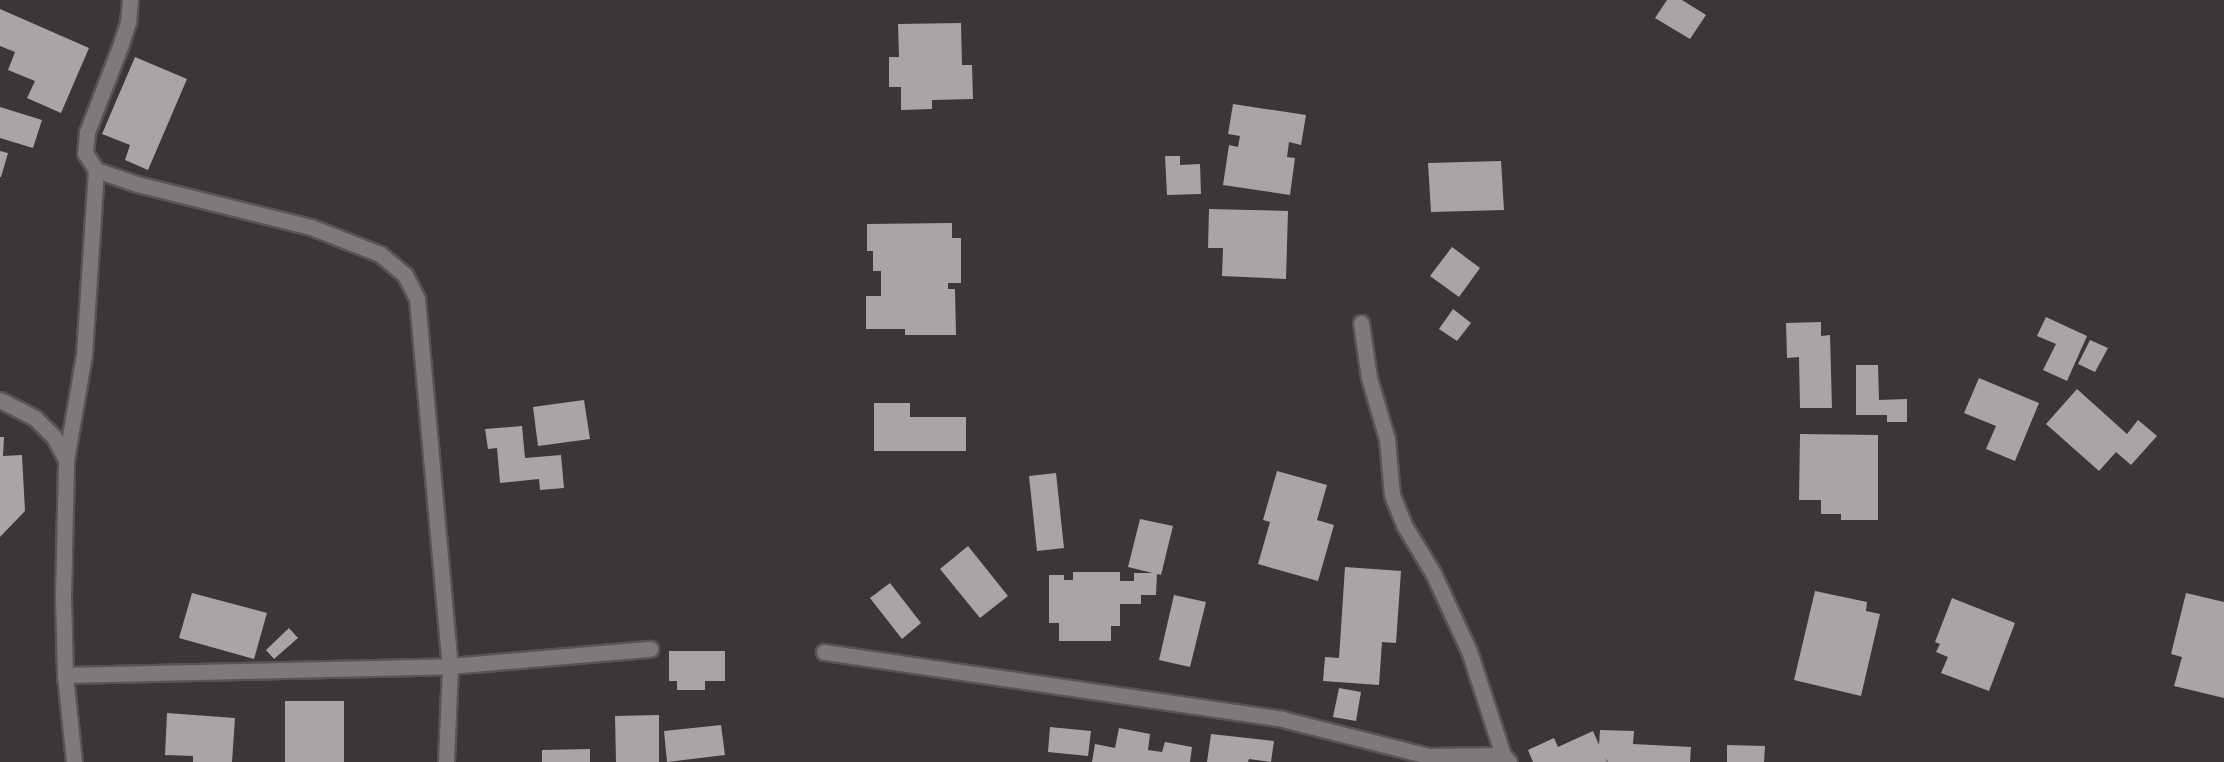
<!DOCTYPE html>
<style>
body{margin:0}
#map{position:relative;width:2224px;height:762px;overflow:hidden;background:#3d3537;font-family:"Times New Roman",serif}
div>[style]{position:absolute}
.building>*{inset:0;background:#aca3a4}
.roads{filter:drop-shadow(2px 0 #5a5354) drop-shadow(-2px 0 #5a5354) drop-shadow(0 2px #5a5354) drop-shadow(0 -2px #5a5354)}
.minor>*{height:15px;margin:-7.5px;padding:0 7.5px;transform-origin:7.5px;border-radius:7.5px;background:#817879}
span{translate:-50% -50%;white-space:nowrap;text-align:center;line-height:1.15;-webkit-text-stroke:6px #332b2d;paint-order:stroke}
</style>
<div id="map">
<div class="building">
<i style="clip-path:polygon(1667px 0,1682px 0,1706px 15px,1690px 39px,1655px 18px)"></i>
<i style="clip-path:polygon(0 9px,89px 48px,61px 113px,27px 98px,35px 81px,8px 70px,15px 52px,0 46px)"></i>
<i style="clip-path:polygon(961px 23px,962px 65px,972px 65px,973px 99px,932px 100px,932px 109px,901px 110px,901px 87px,889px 87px,889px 57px,899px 57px,898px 24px)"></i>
<i style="clip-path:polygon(135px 57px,187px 79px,148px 170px,125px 160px,130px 145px,102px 134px)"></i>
<i style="clip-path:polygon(1233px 104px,1306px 115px,1301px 145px,1289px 142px,1287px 157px,1295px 158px,1290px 195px,1223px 185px,1229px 145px,1238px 147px,1240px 136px,1228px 134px)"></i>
<i style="clip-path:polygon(0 107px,42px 120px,33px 148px,0 138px)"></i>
<i style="clip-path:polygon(0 151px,8px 153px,1px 177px,0 177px)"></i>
<i style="clip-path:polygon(1165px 156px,1180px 156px,1180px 165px,1200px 164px,1201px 194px,1167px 195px)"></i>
<i style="clip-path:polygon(1501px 161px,1504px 210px,1431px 212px,1428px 163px)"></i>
<i style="clip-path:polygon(1209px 209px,1288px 211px,1286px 279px,1222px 276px,1223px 248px,1208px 248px)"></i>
<i style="clip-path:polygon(952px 223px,952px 238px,961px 238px,961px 283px,948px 283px,948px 289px,955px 289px,956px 335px,905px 335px,905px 329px,866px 329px,866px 296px,881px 296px,881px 271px,873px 271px,873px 251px,867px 251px,867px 224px)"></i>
<i style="clip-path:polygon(1452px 247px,1480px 268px,1459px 297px,1430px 276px)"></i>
<i style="clip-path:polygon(1453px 309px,1471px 323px,1457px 341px,1439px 329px)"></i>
<i style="clip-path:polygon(2046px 317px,2087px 336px,2067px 381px,2043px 370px,2056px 344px,2037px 336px)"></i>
<i style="clip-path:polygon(1821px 322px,1821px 336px,1830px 335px,1832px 408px,1800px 408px,1799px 357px,1787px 358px,1786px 323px)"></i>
<i style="clip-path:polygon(2090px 340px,2108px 348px,2095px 372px,2078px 364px)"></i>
<i style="clip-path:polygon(1856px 365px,1878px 365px,1879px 400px,1907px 399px,1907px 422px,1887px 422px,1887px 415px,1856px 415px)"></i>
<i style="clip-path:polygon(1979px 378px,2039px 403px,2015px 461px,1986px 449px,1996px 426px,1964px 413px)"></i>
<i style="clip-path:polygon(2077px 389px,2127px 434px,2138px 420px,2157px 436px,2131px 465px,2116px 452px,2099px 471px,2046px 424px)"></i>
<i style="clip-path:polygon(584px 400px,590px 439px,538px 446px,533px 407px)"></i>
<i style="clip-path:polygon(874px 403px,910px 403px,910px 417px,966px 417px,966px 451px,874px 451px)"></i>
<i style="clip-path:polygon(522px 426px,525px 458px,561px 455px,564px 488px,540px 490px,539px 479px,500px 483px,497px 448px,488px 449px,485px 429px)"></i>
<i style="clip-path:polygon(1800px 434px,1878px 435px,1878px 520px,1841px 520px,1841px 514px,1821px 514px,1821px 500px,1799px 500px)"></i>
<i style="clip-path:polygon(0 437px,4px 437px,3px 456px,22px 455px,25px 511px,0 537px)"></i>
<i style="clip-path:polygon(1277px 471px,1327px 485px,1317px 520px,1334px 525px,1318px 581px,1258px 564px,1270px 522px,1263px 520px)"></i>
<i style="clip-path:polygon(1056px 473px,1064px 548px,1037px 551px,1029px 476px)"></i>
<i style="clip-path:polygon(1140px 519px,1173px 526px,1161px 575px,1128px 567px)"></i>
<i style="clip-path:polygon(968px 546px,1008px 596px,980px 618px,940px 569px)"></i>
<i style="clip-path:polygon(1345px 567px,1401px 571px,1396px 643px,1382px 642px,1379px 685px,1323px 681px,1325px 657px,1339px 658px)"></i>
<i style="clip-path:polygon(1073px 572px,1120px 572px,1120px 581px,1134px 581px,1134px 573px,1157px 573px,1156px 595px,1141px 595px,1141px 604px,1120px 604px,1120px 626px,1111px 626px,1111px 641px,1059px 641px,1059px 623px,1049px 623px,1049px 575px,1064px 575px,1064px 580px,1073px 580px)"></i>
<i style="clip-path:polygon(890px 583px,921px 623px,902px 639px,870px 598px)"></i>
<i style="clip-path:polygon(1815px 591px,1867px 602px,1866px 611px,1880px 614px,1861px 696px,1794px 680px)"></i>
<i style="clip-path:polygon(192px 593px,267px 613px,254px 659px,179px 638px)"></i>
<i style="clip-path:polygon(2186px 593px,2224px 602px,2224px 698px,2174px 686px,2182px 657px,2171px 654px)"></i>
<i style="clip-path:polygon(1174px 595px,1206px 602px,1190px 667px,1159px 660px)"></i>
<i style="clip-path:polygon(1952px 598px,2015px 623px,1989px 691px,1941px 673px,1948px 657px,1936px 652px,1940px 644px,1935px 642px)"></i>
<i style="clip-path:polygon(289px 628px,298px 638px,274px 659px,266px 650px)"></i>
<i style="clip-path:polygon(669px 651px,725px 651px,725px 681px,705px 681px,705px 690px,677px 690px,677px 681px,669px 681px)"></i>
<i style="clip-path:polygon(1339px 688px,1361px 692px,1356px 721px,1333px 717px)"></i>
<i style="clip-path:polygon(285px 701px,344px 701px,344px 762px,285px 762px)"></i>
<i style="clip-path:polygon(167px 713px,235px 718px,232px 762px,193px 762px,193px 756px,165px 755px)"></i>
<i style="clip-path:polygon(659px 715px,659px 762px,616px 762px,615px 716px)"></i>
<i style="clip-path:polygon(721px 725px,725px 755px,667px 762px,664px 731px)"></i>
<i style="clip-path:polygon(1050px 727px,1091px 731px,1088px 756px,1048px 752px)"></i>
<i style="clip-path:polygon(1119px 728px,1150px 734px,1148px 750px,1162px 752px,1165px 742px,1192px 747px,1190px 762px,1092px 762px,1095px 744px,1115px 748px)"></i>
<i style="clip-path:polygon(1600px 730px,1634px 731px,1633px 744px,1691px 747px,1690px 762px,1608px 762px,1605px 758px,1607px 762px,1533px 762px,1528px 750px,1554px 738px,1558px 747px,1593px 731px,1599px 745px)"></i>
<i style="clip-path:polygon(1211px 734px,1274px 741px,1271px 762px,1249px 759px,1248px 762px,1207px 762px)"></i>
<i style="clip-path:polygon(1727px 745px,1765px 746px,1764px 762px,1727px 762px)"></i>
<i style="clip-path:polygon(590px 749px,590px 762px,542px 762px,542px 750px)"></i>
</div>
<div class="roads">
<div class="minor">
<i style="left:130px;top:0;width:22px;rotate:95deg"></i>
<i style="left:128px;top:22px;width:23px;rotate:108deg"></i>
<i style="left:121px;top:44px;width:94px;rotate:111.1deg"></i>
<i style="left:87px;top:132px;width:21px;rotate:95deg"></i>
<i style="left:85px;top:153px;width:20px;rotate:57deg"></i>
<i style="left:96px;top:170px;width:43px;rotate:18.9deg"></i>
<i style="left:137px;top:184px;width:179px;rotate:13.9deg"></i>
<i style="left:311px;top:227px;width:74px;rotate:21.4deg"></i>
<i style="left:380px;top:254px;width:33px;rotate:40deg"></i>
<i style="left:405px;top:275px;width:27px;rotate:63deg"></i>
<i style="left:417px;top:299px;width:368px;rotate:84.9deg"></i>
<i style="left:450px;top:666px;width:96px;rotate:92.4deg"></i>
<i style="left:1361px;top:323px;width:56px;rotate:81.7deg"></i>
<i style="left:1369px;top:378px;width:64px;rotate:73.6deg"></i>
<i style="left:1387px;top:439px;width:56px;rotate:84.9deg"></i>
<i style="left:1392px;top:495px;width:32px;rotate:68deg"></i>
<i style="left:1404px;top:525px;width:56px;rotate:58.9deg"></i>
<i style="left:1433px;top:573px;width:86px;rotate:65.2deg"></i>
<i style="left:1469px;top:651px;width:109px;rotate:71.9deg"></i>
<i style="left:1503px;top:755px;width:9px;rotate:49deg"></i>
<i style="left:0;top:400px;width:39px;rotate:27deg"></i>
<i style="left:35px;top:418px;width:27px;rotate:45deg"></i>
<i style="left:54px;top:437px;width:26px;rotate:62deg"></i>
<i style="left:824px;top:652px;width:463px;rotate:8.3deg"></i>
<i style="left:1282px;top:719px;width:151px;rotate:14.2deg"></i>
<i style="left:1428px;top:756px;width:75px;rotate:-0.8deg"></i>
<i style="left:65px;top:675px;width:385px;rotate:-1.3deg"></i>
<i style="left:450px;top:666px;width:201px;rotate:-4.9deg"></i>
<i style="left:74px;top:762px;width:87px;rotate:-95.9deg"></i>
<i style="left:65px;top:675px;width:79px;rotate:-91.5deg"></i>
<i style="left:63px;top:596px;width:136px;rotate:-88.7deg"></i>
<i style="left:66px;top:460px;width:107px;rotate:-80.3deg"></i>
<i style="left:84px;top:355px;width:185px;rotate:-86.3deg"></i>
</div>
</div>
</div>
